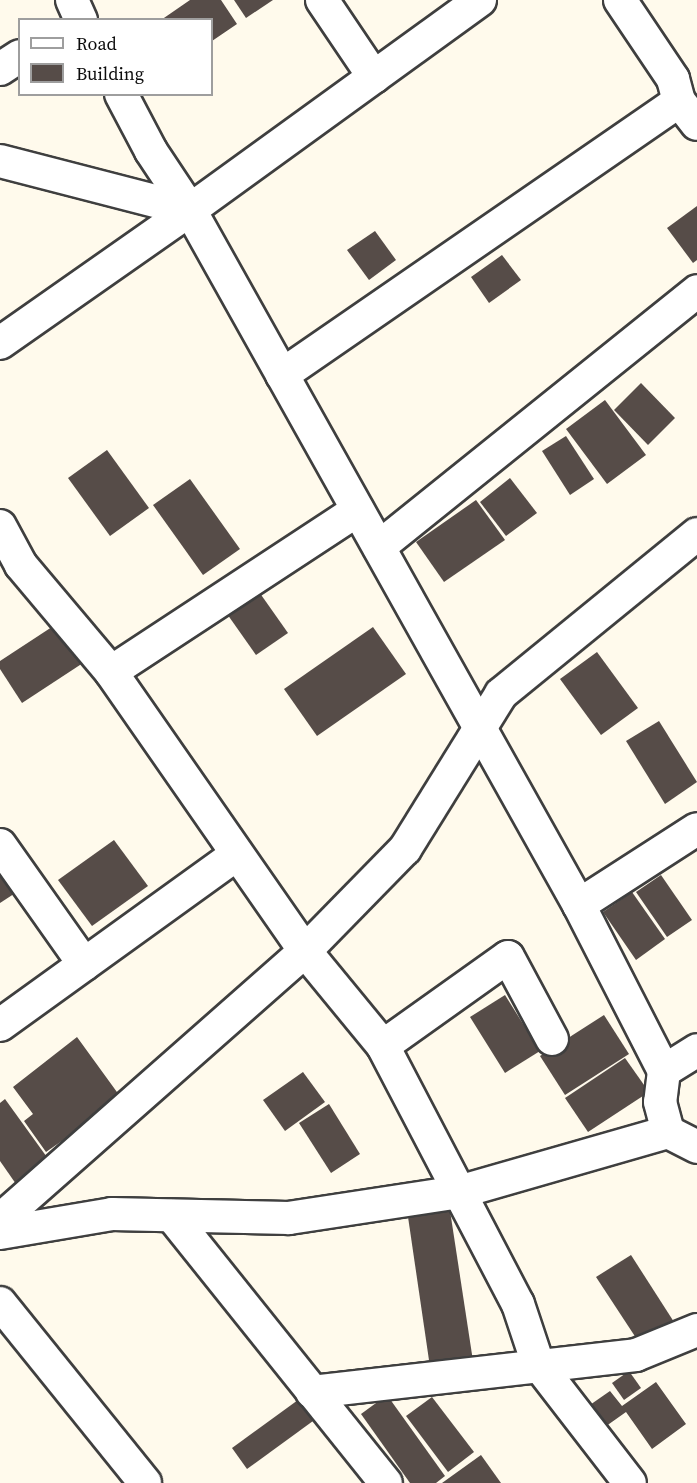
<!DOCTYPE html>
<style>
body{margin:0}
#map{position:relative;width:697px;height:1483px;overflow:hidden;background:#fffaec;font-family:"Source Serif 4",serif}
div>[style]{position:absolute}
.building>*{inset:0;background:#564c48}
.roads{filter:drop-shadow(2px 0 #3f3f3f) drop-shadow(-2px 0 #3f3f3f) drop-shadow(0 2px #3f3f3f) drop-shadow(0 -2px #3f3f3f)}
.minor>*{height:32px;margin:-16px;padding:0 16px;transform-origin:16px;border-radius:16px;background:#fff}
span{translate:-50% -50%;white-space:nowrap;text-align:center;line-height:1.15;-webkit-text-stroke:6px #fff;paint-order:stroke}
.legend{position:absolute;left:18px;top:18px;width:195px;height:78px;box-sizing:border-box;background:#fff;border:2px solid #9e9e9e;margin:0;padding:8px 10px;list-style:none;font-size:18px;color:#0c0c0c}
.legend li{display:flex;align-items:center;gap:12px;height:30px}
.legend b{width:30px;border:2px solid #9e9e9e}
</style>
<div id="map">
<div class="building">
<i style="clip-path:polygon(190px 0,221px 0,237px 24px,212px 41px,212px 20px,161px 20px)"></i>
<i style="clip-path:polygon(234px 0,273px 0,246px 18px)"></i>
<i style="clip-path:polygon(697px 206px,697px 260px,693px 263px,667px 228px)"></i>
<i style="clip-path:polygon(375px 231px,396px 260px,369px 280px,347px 250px)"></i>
<i style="clip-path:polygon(502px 255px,521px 280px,489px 303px,471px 277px)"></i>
<i style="clip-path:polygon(641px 383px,675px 418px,648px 445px,614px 410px)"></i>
<i style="clip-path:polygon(605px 400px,646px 455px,607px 484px,566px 429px)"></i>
<i style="clip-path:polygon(566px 436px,594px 479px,570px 495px,542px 451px)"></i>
<i style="clip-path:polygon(107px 450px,149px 508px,110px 536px,68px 478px)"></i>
<i style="clip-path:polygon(510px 478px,537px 513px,506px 536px,480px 502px)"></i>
<i style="clip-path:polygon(190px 479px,240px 549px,203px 575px,153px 505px)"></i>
<i style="clip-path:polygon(476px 500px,505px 540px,444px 582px,416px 542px)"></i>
<i style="clip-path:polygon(257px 589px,288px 633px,256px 655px,225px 611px)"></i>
<i style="clip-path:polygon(58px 623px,83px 663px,22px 703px,0 669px,0 661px)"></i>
<i style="clip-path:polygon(373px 627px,406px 674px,317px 736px,284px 689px)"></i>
<i style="clip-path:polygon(597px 652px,638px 708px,601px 735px,560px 679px)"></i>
<i style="clip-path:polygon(659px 721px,697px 782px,665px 804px,626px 741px)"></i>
<i style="clip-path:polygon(114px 840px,148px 886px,92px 926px,58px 880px)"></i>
<i style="clip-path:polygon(0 860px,20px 890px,0 903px)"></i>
<i style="clip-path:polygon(661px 875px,692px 920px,667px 937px,636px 892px)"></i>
<i style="clip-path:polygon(632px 892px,665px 939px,636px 960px,603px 912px)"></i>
<i style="clip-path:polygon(505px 995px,540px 1051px,505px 1073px,470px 1017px)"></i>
<i style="clip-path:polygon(604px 1015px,629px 1054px,565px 1095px,540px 1056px)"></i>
<i style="clip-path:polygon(77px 1037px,122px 1099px,46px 1152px,24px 1121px,33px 1114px,13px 1087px)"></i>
<i style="clip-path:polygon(625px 1058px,649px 1092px,588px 1132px,565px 1098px)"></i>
<i style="clip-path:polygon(303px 1072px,325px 1102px,285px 1131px,263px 1100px)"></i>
<i style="clip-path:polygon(5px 1099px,49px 1160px,16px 1184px,0 1161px,0 1103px)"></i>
<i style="clip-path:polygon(329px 1104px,360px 1154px,331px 1173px,299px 1123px)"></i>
<i style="clip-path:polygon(449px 1204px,473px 1361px,430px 1367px,407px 1210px)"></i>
<i style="clip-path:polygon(631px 1255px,674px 1322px,640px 1344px,596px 1277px)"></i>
<i style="clip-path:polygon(629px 1371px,641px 1388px,624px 1400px,612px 1383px)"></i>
<i style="clip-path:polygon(656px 1382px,686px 1424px,652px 1449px,626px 1412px,602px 1429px,587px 1407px,610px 1391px,622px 1406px)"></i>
<i style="clip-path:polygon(387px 1395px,445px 1476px,436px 1483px,410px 1483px,361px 1414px)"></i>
<i style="clip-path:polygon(432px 1397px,474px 1452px,448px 1472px,406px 1416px)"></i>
<i style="clip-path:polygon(298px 1400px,313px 1421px,247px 1469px,232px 1448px)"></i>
<i style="clip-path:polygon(481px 1455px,501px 1483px,442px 1483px)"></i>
</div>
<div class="roads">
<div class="minor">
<i style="left:72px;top:0;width:22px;rotate:66deg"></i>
<i style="left:322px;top:0;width:93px;rotate:56deg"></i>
<i style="left:480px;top:0;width:358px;rotate:144.1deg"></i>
<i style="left:190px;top:210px;width:796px;rotate:60.76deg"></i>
<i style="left:579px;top:905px;width:186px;rotate:62.9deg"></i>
<i style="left:664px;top:1071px;width:31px;rotate:97deg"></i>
<i style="left:660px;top:1102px;width:31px;rotate:75deg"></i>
<i style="left:620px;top:0;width:95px;rotate:56.1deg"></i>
<i style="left:673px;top:79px;width:23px;rotate:75deg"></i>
<i style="left:679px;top:101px;width:29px;rotate:52deg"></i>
<i style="left:0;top:69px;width:24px;rotate:-33deg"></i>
<i style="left:121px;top:94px;width:64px;rotate:62.2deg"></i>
<i style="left:151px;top:151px;width:71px;rotate:56.5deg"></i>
<i style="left:0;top:161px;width:196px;rotate:14.5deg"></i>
<i style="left:0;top:343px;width:232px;rotate:-35deg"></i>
<i style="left:282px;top:375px;width:482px;rotate:-34.6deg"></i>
<i style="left:0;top:526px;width:44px;rotate:61.7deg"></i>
<i style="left:21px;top:565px;width:140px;rotate:49.9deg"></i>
<i style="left:111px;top:672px;width:340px;rotate:55.2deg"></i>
<i style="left:305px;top:951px;width:123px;rotate:50.6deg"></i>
<i style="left:383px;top:1046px;width:291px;rotate:62.4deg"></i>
<i style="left:518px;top:1304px;width:63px;rotate:71.6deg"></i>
<i style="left:538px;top:1364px;width:150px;rotate:52.3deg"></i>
<i style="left:379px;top:547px;width:408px;rotate:-38.8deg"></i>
<i style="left:111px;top:672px;width:295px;rotate:-33.3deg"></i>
<i style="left:0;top:845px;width:146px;rotate:54.8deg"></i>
<i style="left:579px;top:905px;width:140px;rotate:-32.8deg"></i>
<i style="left:0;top:1025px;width:292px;rotate:-35.8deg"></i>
<i style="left:383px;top:1046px;width:153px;rotate:-35.5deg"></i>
<i style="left:508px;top:957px;width:93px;rotate:61.8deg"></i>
<i style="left:664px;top:1071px;width:39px;rotate:-32deg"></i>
<i style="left:172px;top:1216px;width:342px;rotate:51.3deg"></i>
<i style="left:0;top:1220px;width:407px;rotate:-41.4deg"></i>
<i style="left:305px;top:951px;width:143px;rotate:-45.6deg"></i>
<i style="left:405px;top:849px;width:182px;rotate:-58.2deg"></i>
<i style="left:501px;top:694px;width:253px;rotate:-39.2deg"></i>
<i style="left:0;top:1233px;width:114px;rotate:-9.6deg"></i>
<i style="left:112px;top:1214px;width:177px;rotate:1.3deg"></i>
<i style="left:289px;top:1218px;width:172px;rotate:-8.7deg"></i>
<i style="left:459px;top:1192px;width:217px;rotate:-16deg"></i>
<i style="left:668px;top:1132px;width:33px;rotate:27deg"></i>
<i style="left:0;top:1303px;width:231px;rotate:51.1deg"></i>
<i style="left:312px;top:1392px;width:326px;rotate:-6.5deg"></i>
<i style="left:636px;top:1355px;width:66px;rotate:-22.3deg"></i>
</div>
</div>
<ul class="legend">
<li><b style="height:8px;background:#fff"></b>Road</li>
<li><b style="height:16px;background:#564c48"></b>Building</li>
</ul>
</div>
